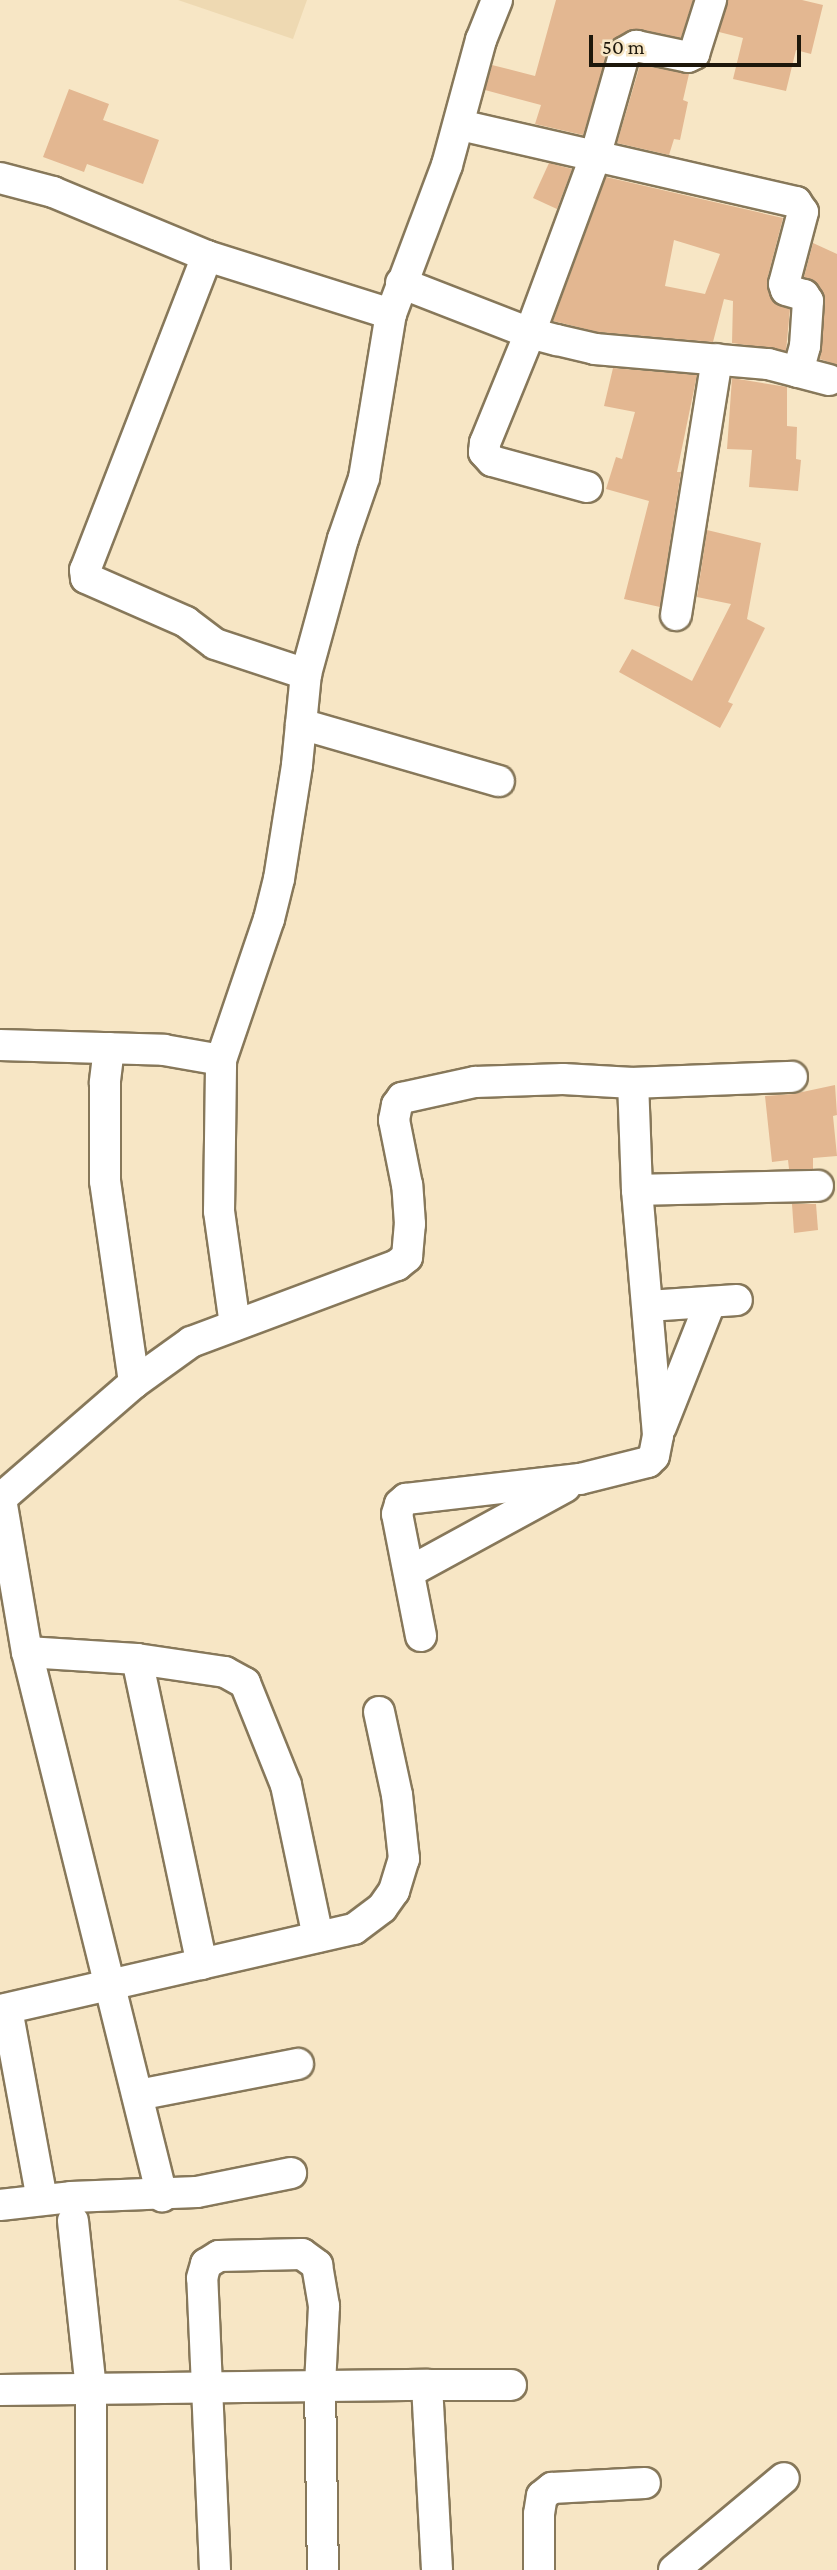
<!DOCTYPE html>
<style>
body{margin:0}
#map{position:relative;width:837px;height:2570px;overflow:hidden;background:#f7e6c5;font-family:"Crimson Pro",serif}
div>[style]{position:absolute}
.built>*{inset:0;background:#eed9b2}
.building>*{inset:0;background:#e3b791}
.roads{filter:drop-shadow(2px 0 #87785a) drop-shadow(-2px 0 #87785a) drop-shadow(0 2px #87785a) drop-shadow(0 -2px #87785a)}
.minor>*{height:30px;margin:-15px;padding:0 15px;transform-origin:15px;border-radius:15px;background:#fff}
span{translate:-50% -50%;white-space:nowrap;text-align:center;line-height:1.15;-webkit-text-stroke:7px #f7e6c5;paint-order:stroke}
.scale{position:absolute;left:589px;top:35px;width:212px;height:32px;box-sizing:border-box;border:4px solid #1d170b;border-top:0;padding-left:9px;font-size:21px;line-height:24px;white-space:nowrap;color:#1d170b;-webkit-text-stroke:5px #f7e6c5;paint-order:stroke}
</style>
<div id="map">
<div class="built">
<i style="clip-path:polygon(178px 0,307px 0,293px 39px)"></i>
</div>
<div class="building">
<i style="clip-path:polygon(556px 0,693px 0,681px 38px,639px 29px,628px 31px,612px 41px,583px 135px,535px 124px,541px 105px,485px 90px,492px 65px,535px 76px)"></i>
<i style="clip-path:polygon(728px 0,802px 0,823px 5px,811px 54px,796px 50px,786px 91px,733px 79px,743px 38px,719px 32px)"></i>
<i style="clip-path:polygon(640px 65px,689px 74px,683px 100px,688px 102px,680px 140px,674px 139px,669px 155px,617px 143px)"></i>
<i style="clip-path:polygon(69px 89px,109px 104px,103px 120px,159px 140px,143px 184px,87px 164px,84px 172px,43px 157px)"></i>
<i style="clip-path:polygon(549px 163px,572px 169px,557px 209px,533px 198px)"></i>
<i style="clip-path:polygon(evenodd,606px 177px,783px 218px,767px 280px,774px 302px,790px 309px,786px 351px,732px 343px,733px 301px,724px 299px,713px 342px,598px 332px,553px 321px,606px 177px,674px 240px,720px 254px,705px 294px,665px 286px,674px 240px)"></i>
<i style="clip-path:polygon(813px 243px,837px 254px,837px 365px,820px 359px,825px 301px,819px 285px,804px 277px)"></i>
<i style="clip-path:polygon(613px 368px,697px 375px,677px 472px,681px 472px,660px 607px,624px 599px,649px 501px,606px 489px,616px 457px,622px 459px,635px 412px,604px 406px)"></i>
<i style="clip-path:polygon(732px 378px,787px 387px,787px 426px,797px 427px,796px 459px,801px 460px,798px 491px,749px 487px,752px 450px,727px 449px)"></i>
<i style="clip-path:polygon(707px 530px,761px 543px,747px 619px,765px 628px,728px 702px,733px 704px,720px 728px,619px 672px,632px 649px,692px 681px,731px 604px,697px 597px)"></i>
<i style="clip-path:polygon(835px 1085px,837px 1115px,833px 1116px,837px 1156px,813px 1158px,813px 1169px,789px 1169px,788px 1160px,772px 1162px,765px 1096px,793px 1094px)"></i>
<i style="clip-path:polygon(792px 1204px,816px 1204px,818px 1230px,794px 1233px)"></i>
</div>
<div class="roads">
<div class="minor">
<i style="left:460px;top:125px;width:345px;rotate:12.9deg"></i>
<i style="left:796px;top:202px;width:12px;rotate:55deg"></i>
<i style="left:803px;top:212px;width:74px;rotate:104.8deg"></i>
<i style="left:784px;top:284px;width:6px;rotate:72deg"></i>
<i style="left:786px;top:290px;width:19px;rotate:16deg"></i>
<i style="left:804px;top:295px;width:7px;rotate:56deg"></i>
<i style="left:808px;top:301px;width:45px;rotate:93.8deg"></i>
<i style="left:805px;top:346px;width:27px;rotate:105deg"></i>
<i style="left:0;top:178px;width:55px;rotate:14.8deg"></i>
<i style="left:53px;top:192px;width:167px;rotate:22.6deg"></i>
<i style="left:207px;top:256px;width:193px;rotate:17.5deg"></i>
<i style="left:207px;top:256px;width:337px;rotate:111.2deg"></i>
<i style="left:85px;top:570px;width:8px;rotate:83deg"></i>
<i style="left:86px;top:578px;width:109px;rotate:23.7deg"></i>
<i style="left:186px;top:622px;width:36px;rotate:37deg"></i>
<i style="left:215px;top:644px;width:96px;rotate:18.2deg"></i>
<i style="left:401px;top:283px;width:138px;rotate:21.2deg"></i>
<i style="left:530px;top:333px;width:28px;rotate:15deg"></i>
<i style="left:557px;top:340px;width:39px;rotate:13deg"></i>
<i style="left:595px;top:349px;width:174px;rotate:5deg"></i>
<i style="left:768px;top:364px;width:63px;rotate:14.7deg"></i>
<i style="left:587px;top:487px;width:98px;rotate:-164.7deg"></i>
<i style="left:492px;top:461px;width:12px;rotate:-132deg"></i>
<i style="left:484px;top:452px;width:9px;rotate:-84deg"></i>
<i style="left:485px;top:443px;width:119px;rotate:-67.8deg"></i>
<i style="left:530px;top:333px;width:188px;rotate:-69.7deg"></i>
<i style="left:595px;top:157px;width:109px;rotate:-74.1deg"></i>
<i style="left:625px;top:52px;width:13px;rotate:-29deg"></i>
<i style="left:636px;top:46px;width:53px;rotate:11.9deg"></i>
<i style="left:688px;top:57px;width:7px;rotate:-27deg"></i>
<i style="left:694px;top:54px;width:57px;rotate:-72.5deg"></i>
<i style="left:676px;top:615px;width:259px;rotate:-80.9deg"></i>
<i style="left:301px;top:724px;width:206px;rotate:16.1deg"></i>
<i style="left:0;top:1045px;width:164px;rotate:1.7deg"></i>
<i style="left:164px;top:1050px;width:58px;rotate:10deg"></i>
<i style="left:109px;top:1048px;width:35px;rotate:97deg"></i>
<i style="left:105px;top:1083px;width:98px;rotate:90deg"></i>
<i style="left:105px;top:1181px;width:204px;rotate:81.8deg"></i>
<i style="left:637px;top:1190px;width:181px;rotate:-1.3deg"></i>
<i style="left:648px;top:1306px;width:89px;rotate:-3.9deg"></i>
<i style="left:235px;top:1325px;width:115px;rotate:-98deg"></i>
<i style="left:219px;top:1211px;width:151px;rotate:-89.2deg"></i>
<i style="left:221px;top:1060px;width:149px;rotate:-71.2deg"></i>
<i style="left:269px;top:919px;width:41px;rotate:-76deg"></i>
<i style="left:279px;top:879px;width:115px;rotate:-81deg"></i>
<i style="left:297px;top:765px;width:91px;rotate:-84.4deg"></i>
<i style="left:306px;top:674px;width:140px;rotate:-74.7deg"></i>
<i style="left:343px;top:539px;width:65px;rotate:-71deg"></i>
<i style="left:364px;top:478px;width:166px;rotate:-80.7deg"></i>
<i style="left:391px;top:314px;width:159px;rotate:-69.4deg"></i>
<i style="left:447px;top:165px;width:130px;rotate:-74.8deg"></i>
<i style="left:481px;top:40px;width:43px;rotate:-68.2deg"></i>
<i style="left:661px;top:1427px;width:133px;rotate:-68.4deg"></i>
<i style="left:0;top:1499px;width:177px;rotate:-40.9deg"></i>
<i style="left:134px;top:1383px;width:70px;rotate:-35.7deg"></i>
<i style="left:191px;top:1342px;width:220px;rotate:-20.5deg"></i>
<i style="left:397px;top:1265px;width:13px;rotate:-39deg"></i>
<i style="left:407px;top:1257px;width:33px;rotate:-85deg"></i>
<i style="left:410px;top:1224px;width:39px;rotate:-94deg"></i>
<i style="left:407px;top:1185px;width:66px;rotate:-101.3deg"></i>
<i style="left:394px;top:1120px;width:15px;rotate:-79deg"></i>
<i style="left:397px;top:1105px;width:9px;rotate:-54deg"></i>
<i style="left:402px;top:1098px;width:75px;rotate:-12.4deg"></i>
<i style="left:475px;top:1082px;width:88px;rotate:-2deg"></i>
<i style="left:563px;top:1079px;width:70px;rotate:3.3deg"></i>
<i style="left:633px;top:1083px;width:159px;rotate:-2.2deg"></i>
<i style="left:1px;top:1499px;width:155px;rotate:80.4deg"></i>
<i style="left:27px;top:1652px;width:561px;rotate:76.06deg"></i>
<i style="left:409px;top:1572px;width:178px;rotate:-28.6deg"></i>
<i style="left:421px;top:1636px;width:124px;rotate:-101.1deg"></i>
<i style="left:397px;top:1514px;width:10px;rotate:-73deg"></i>
<i style="left:400px;top:1504px;width:8px;rotate:-40deg"></i>
<i style="left:406px;top:1499px;width:175px;rotate:-6.6deg"></i>
<i style="left:580px;top:1479px;width:70px;rotate:-14deg"></i>
<i style="left:648px;top:1462px;width:8px;rotate:-45deg"></i>
<i style="left:654px;top:1456px;width:21px;rotate:-79deg"></i>
<i style="left:658px;top:1435px;width:246px;rotate:-94.9deg"></i>
<i style="left:637px;top:1190px;width:107px;rotate:-92.1deg"></i>
<i style="left:27px;top:1652px;width:110px;rotate:3.6deg"></i>
<i style="left:137px;top:1659px;width:89px;rotate:8.4deg"></i>
<i style="left:225px;top:1672px;width:23px;rotate:29deg"></i>
<i style="left:245px;top:1683px;width:110px;rotate:68.1deg"></i>
<i style="left:286px;top:1785px;width:155px;rotate:78.1deg"></i>
<i style="left:137px;top:1659px;width:312px;rotate:78deg"></i>
<i style="left:7px;top:2009px;width:194px;rotate:79.6deg"></i>
<i style="left:0;top:2010px;width:363px;rotate:-12.9deg"></i>
<i style="left:354px;top:1929px;width:35px;rotate:-37deg"></i>
<i style="left:382px;top:1908px;width:21px;rotate:-55deg"></i>
<i style="left:394px;top:1891px;width:34px;rotate:-73deg"></i>
<i style="left:404px;top:1859px;width:64px;rotate:-96.2deg"></i>
<i style="left:397px;top:1795px;width:85px;rotate:-102.2deg"></i>
<i style="left:138px;top:2095px;width:163px;rotate:-11deg"></i>
<i style="left:0;top:2205px;width:71px;rotate:-6.4deg"></i>
<i style="left:71px;top:2197px;width:126px;rotate:-2.3deg"></i>
<i style="left:197px;top:2192px;width:96px;rotate:-11.4deg"></i>
<i style="left:73px;top:2221px;width:170px;rotate:83.9deg"></i>
<i style="left:91px;top:2390px;width:180px;rotate:90deg"></i>
<i style="left:427px;top:2385px;width:84px"></i>
<i style="left:0;top:2390px;width:427px;rotate:-0.7deg"></i>
<i style="left:427px;top:2385px;width:185px;rotate:86.9deg"></i>
<i style="left:215px;top:2570px;width:292px;rotate:-92.5deg"></i>
<i style="left:202px;top:2278px;width:15px;rotate:-74deg"></i>
<i style="left:206px;top:2264px;width:15px;rotate:-32deg"></i>
<i style="left:219px;top:2256px;width:83px;rotate:-1.4deg"></i>
<i style="left:302px;top:2254px;width:19px;rotate:36deg"></i>
<i style="left:317px;top:2265px;width:42px;rotate:80.3deg"></i>
<i style="left:324px;top:2306px;width:79px;rotate:92.9deg"></i>
<i style="left:320px;top:2385px;width:185px;rotate:89.1deg"></i>
<i style="left:539px;top:2570px;width:56px;rotate:-90deg"></i>
<i style="left:539px;top:2514px;width:18px;rotate:-81deg"></i>
<i style="left:542px;top:2496px;width:13px;rotate:-39deg"></i>
<i style="left:552px;top:2488px;width:93px;rotate:-3.1deg"></i>
<i style="left:674px;top:2570px;width:143px;rotate:-39.9deg"></i>
</div>
</div>
<div class="scale">50 m</div>
</div>
